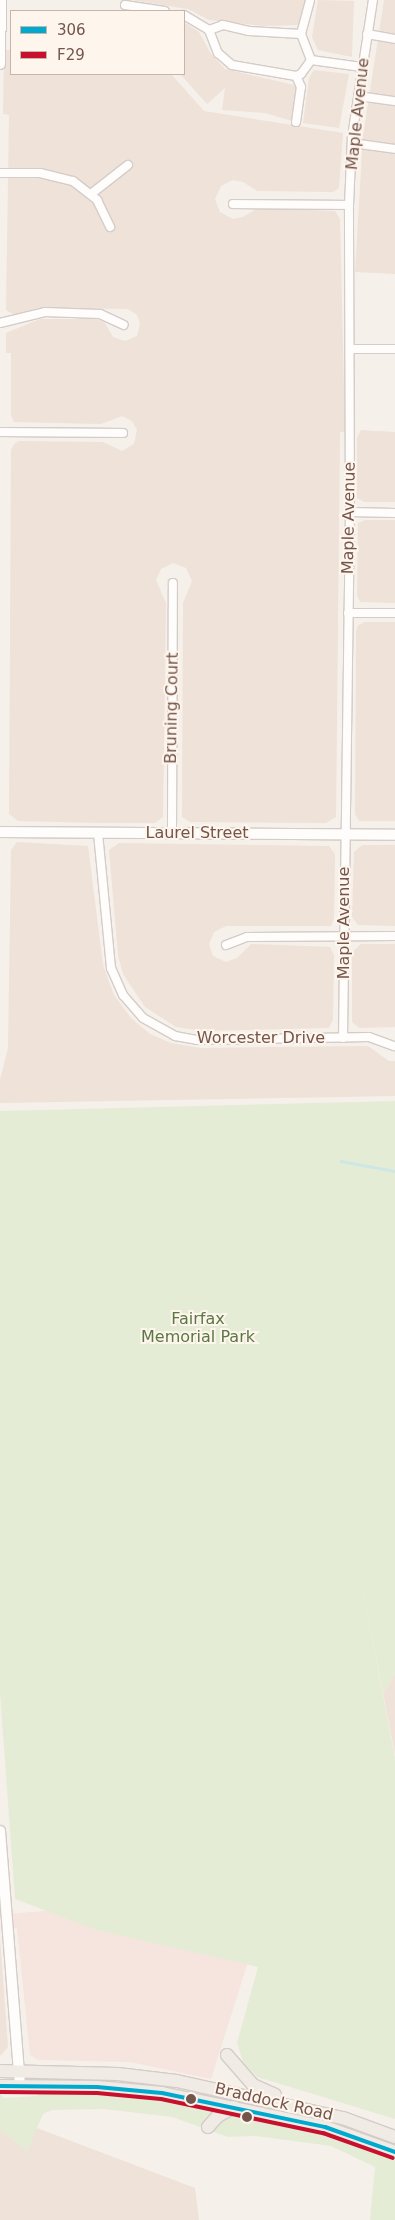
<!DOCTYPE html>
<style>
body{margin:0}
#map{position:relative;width:395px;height:2220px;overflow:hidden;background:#f6f0eb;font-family:"DejaVu Sans",sans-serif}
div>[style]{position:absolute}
.residential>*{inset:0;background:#efe2d8}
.commercial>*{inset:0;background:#f6e4df}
.green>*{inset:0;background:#e5ecd6}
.stream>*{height:2.5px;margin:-1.25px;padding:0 1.25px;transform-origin:1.25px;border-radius:1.25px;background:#cde6e6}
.roads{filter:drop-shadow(1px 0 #d4ccc8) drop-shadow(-1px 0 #d4ccc8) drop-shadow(0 1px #d4ccc8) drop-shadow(0 -1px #d4ccc8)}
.minor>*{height:8px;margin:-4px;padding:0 4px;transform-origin:4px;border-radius:4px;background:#fefdfc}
.tertiary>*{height:10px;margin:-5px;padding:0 5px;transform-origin:5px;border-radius:5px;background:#fefdfc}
.primary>*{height:12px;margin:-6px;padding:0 6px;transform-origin:6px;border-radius:6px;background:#f1ebe5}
.bus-1>*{height:4px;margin:-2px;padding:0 2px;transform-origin:2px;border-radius:2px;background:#00a9ce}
.bus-2>*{height:4px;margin:-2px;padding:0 2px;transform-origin:2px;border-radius:2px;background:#c8102e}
.dots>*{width:14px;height:14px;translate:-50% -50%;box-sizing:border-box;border:2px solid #fef5ec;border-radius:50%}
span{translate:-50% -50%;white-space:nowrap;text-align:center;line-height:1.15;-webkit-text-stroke:4px #fef5ec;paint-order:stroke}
.street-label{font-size:16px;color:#73554c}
.park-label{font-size:16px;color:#597844}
.legend{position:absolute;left:10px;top:10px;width:175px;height:65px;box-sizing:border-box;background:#fef5ec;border:1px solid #c6b5ac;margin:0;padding:6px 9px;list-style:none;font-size:15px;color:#73554c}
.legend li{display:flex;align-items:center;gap:10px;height:25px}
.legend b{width:25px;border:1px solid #c6b5ac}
</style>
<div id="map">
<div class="residential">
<i style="clip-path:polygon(131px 0,306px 0,303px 21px,297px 25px,263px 26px,209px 20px,188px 9px)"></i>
<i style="clip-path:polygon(318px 0,354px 1px,352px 57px,318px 50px,312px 37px)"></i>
<i style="clip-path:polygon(384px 0,395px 0,395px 274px,355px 272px,363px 136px)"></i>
<i style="clip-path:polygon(184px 22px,199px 32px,211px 54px,225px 69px,294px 85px,297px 89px,292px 121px,265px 113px,222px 110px,225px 88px,207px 104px,180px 74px,184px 74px)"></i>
<i style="clip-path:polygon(4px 50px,11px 50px,11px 74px,171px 74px,204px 111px,343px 133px,339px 188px,333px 192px,257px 191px,243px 182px,233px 180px,221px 186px,215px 199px,220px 212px,233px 219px,243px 217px,258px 208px,335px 211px,340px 219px,345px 432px,340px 432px,336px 817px,326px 823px,190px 822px,182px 817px,183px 603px,192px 581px,186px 568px,173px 563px,161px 569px,156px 580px,166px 603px,163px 817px,155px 823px,100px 823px,18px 821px,9px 814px,11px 450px,14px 444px,19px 441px,103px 442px,122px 451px,134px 444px,137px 430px,132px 421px,122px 416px,101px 424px,14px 422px,11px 415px,11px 353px,6px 353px,6px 333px,40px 319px,97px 319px,105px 323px,113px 337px,125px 341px,137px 336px,140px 323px,137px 315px,128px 309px,38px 308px,15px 315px,6px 310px,9px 115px,3px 114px)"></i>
<i style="clip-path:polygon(314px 70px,349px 74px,339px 128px,303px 123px,309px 78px)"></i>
<i style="clip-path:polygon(361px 430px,395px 432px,395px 502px,364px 502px,357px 498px,357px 438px)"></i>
<i style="clip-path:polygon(365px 520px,395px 520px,395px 603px,360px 602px,357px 595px,358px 523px)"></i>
<i style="clip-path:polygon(365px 622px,395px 622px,395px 821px,359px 821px,355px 814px,356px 631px,358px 625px)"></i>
<i style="clip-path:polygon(17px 842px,88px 846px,103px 965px,114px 995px,131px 1018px,150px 1034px,171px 1043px,201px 1048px,368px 1046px,389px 1061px,395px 1061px,395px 1096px,0 1103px,0 1080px,8px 1048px,11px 850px)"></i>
<i style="clip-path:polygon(119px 843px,329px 846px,335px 854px,334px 919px,331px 926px,226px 926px,214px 932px,209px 944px,213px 956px,226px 962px,237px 958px,251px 944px,330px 947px,334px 955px,333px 1019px,329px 1028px,203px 1031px,176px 1027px,145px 1007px,123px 974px,118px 955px,109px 850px)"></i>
<i style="clip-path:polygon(362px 845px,395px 845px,395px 926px,358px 925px,352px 917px,354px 852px)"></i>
<i style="clip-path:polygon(361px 944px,395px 944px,395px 1027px,359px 1028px,352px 1022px,352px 952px)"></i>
<i style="clip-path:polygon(395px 1674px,395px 1755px,383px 1693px)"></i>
<i style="clip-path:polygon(0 1938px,8px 2047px,0 2056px)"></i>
<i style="clip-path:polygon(0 2114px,195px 2188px,199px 2220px,0 2220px)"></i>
</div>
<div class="commercial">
<i style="clip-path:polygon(103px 1906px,253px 1946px,211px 2079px,130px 2062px,38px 2060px,30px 2055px,17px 1928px,9px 1929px,8px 1914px)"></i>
</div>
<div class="green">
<i style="clip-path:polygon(395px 1101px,395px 1674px,383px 1693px,358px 1564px,395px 1758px,395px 2119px,257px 2077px,243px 2062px,237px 2043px,258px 1967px,96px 1930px,15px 1899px,0 1693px,0 1111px)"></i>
<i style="clip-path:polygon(42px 2091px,166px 2099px,314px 2130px,385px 2154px,395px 2158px,395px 2220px,370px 2220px,375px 2167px,331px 2146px,256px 2136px,228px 2137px,172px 2117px,103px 2109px,52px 2110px,43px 2114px,27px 2152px,0 2130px,0 2093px,4px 2098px,37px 2096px)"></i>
</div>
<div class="stream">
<i style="left:341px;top:1161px;width:55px;rotate:10.5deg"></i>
</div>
<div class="roads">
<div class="minor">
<i style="left:125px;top:5px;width:40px;rotate:8.5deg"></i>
<i style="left:184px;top:15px;width:29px;rotate:31deg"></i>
<i style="left:209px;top:30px;width:25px;rotate:69deg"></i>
<i style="left:218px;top:53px;width:18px;rotate:41deg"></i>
<i style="left:232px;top:65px;width:65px;rotate:9.8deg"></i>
<i style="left:296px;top:76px;width:5px;rotate:-22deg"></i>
<i style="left:301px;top:74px;width:17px;rotate:-54deg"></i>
<i style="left:311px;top:60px;width:28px;rotate:-111deg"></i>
<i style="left:301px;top:34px;width:52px;rotate:-176.7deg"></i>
<i style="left:249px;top:31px;width:27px;rotate:-167deg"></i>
<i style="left:223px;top:25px;width:15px;rotate:160deg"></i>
<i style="left:301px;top:34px;width:35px;rotate:-75deg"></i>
<i style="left:367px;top:34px;width:28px;rotate:10deg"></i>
<i style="left:311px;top:60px;width:51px;rotate:7.8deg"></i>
<i style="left:358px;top:96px;width:37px;rotate:8deg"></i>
<i style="left:296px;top:122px;width:35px;rotate:-82deg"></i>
<i style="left:301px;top:87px;width:12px;rotate:-114deg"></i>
<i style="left:352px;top:143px;width:43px;rotate:7.9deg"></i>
<i style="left:0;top:173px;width:40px"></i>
<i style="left:40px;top:173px;width:34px;rotate:14deg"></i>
<i style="left:73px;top:181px;width:31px;rotate:38deg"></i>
<i style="left:97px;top:200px;width:30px;rotate:64deg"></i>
<i style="left:91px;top:194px;width:47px;rotate:-38.1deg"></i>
<i style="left:233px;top:204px;width:116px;rotate:0.5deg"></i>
<i style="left:0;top:323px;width:46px;rotate:-13.7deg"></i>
<i style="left:45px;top:312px;width:55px;rotate:2.1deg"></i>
<i style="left:100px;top:314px;width:26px;rotate:25deg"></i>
<i style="left:350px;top:349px;width:45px"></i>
<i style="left:0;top:432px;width:123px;rotate:0.5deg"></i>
<i style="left:350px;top:512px;width:45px;rotate:1.3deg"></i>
<i style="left:348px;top:613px;width:47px"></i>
<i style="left:98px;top:833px;width:136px;rotate:84.5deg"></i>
<i style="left:111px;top:968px;width:30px;rotate:66deg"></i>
<i style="left:123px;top:995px;width:30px;rotate:49deg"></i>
<i style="left:143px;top:1018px;width:37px;rotate:29deg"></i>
<i style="left:175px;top:1036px;width:22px;rotate:10deg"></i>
<i style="left:197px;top:1040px;width:172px;rotate:-1deg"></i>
<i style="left:369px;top:1037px;width:27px;rotate:20deg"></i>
<i style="left:172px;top:833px;width:250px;rotate:-89.8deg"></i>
<i style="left:226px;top:945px;width:22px;rotate:-21deg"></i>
<i style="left:247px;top:937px;width:148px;rotate:-0.4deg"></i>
<i style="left:343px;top:1038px;width:526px;rotate:-89.24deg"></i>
<i style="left:350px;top:512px;width:307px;rotate:-90.2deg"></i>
<i style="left:349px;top:205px;width:68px;rotate:-87.5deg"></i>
<i style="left:352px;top:137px;width:139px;rotate:-81.3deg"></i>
</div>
<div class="tertiary">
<i style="left:0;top:64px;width:64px;rotate:-89.1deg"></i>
<i style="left:0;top:832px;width:395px;rotate:0.4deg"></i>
<i style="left:0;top:1831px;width:256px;rotate:85.5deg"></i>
</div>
<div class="primary">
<i style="left:227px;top:2055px;width:40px;rotate:49deg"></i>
<i style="left:253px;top:2085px;width:24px;rotate:24deg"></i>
<i style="left:0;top:2071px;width:118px;rotate:1.5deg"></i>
<i style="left:118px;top:2074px;width:59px;rotate:6.8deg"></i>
<i style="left:177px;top:2081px;width:170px;rotate:12.6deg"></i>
<i style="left:343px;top:2118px;width:55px;rotate:20.1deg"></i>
<i style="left:0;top:2086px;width:97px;rotate:0.6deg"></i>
<i style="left:97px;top:2087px;width:65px;rotate:5.3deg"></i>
<i style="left:162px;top:2093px;width:167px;rotate:11.8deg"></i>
<i style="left:325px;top:2127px;width:74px;rotate:19.7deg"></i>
<i style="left:208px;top:2127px;width:15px;rotate:-48deg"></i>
<i style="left:218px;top:2116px;width:18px;rotate:-29deg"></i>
</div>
</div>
<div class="bus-1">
<i style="left:0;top:2086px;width:97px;rotate:0.6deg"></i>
<i style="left:97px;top:2087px;width:65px;rotate:5.3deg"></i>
<i style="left:162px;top:2093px;width:167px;rotate:11.8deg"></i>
<i style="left:325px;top:2127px;width:74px;rotate:19.7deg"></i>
</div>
<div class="bus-2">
<i style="left:0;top:2092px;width:97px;rotate:0.6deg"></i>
<i style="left:97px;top:2093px;width:64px;rotate:5.4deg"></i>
<i style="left:161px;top:2099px;width:166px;rotate:11.9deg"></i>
<i style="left:323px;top:2133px;width:74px;rotate:19.7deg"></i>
</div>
<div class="dots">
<i style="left:191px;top:2099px;background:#73554c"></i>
<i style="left:247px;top:2117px;background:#73554c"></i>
</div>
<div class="street-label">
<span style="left:358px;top:114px;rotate:-84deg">Maple Avenue</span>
<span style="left:349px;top:518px;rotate:-89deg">Maple Avenue</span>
<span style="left:172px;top:708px;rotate:-89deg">Bruning Court</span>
<span style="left:197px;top:833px">Laurel Street</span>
<span style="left:344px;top:923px;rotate:-90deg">Maple Avenue</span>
<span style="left:261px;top:1038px">Worcester Drive</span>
<span style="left:274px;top:2102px;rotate:13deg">Braddock Road</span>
</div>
<div class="park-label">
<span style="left:198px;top:1328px">Fairfax<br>Memorial Park</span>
</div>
<ul class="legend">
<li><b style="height:6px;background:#00a9ce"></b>306</li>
<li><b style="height:6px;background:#c8102e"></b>F29</li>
</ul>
</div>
